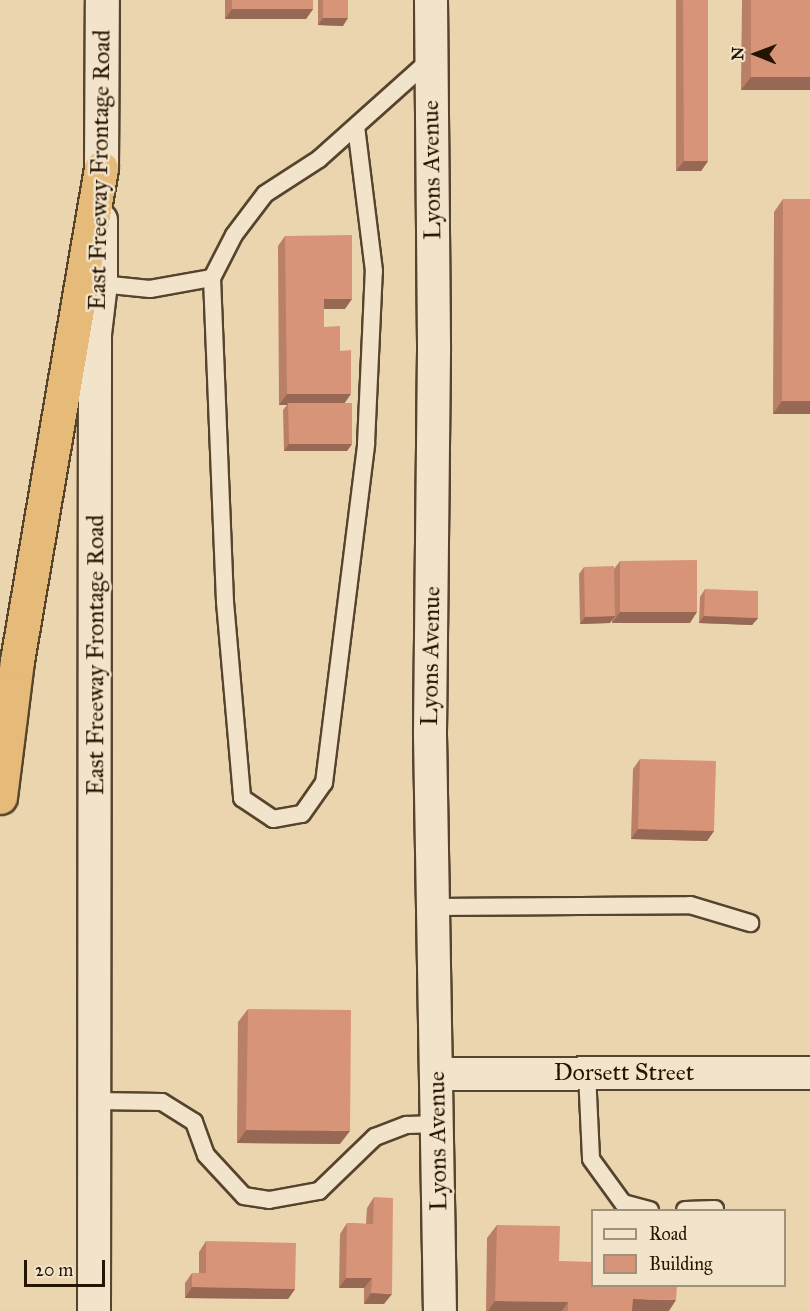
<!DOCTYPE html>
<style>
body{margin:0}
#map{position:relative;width:810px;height:1311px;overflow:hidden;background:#ebd5af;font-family:"IM FELL Great Primer",serif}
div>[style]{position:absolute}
.roads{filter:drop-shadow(2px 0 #56442d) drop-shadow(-2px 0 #56442d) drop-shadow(0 2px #56442d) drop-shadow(0 -2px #56442d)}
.lane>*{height:16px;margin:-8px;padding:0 8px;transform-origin:8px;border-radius:8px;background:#f2e4cb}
.street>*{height:32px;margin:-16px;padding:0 16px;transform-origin:16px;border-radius:16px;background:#f2e4cb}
.secondary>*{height:33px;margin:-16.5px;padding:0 16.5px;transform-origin:16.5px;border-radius:16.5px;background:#f2e4cb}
.highway>*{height:33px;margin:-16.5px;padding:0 16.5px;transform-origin:16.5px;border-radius:16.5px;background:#e6ba78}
.wall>*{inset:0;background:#ba7f67}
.shaded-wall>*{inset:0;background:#976854}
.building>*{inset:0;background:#d89478}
span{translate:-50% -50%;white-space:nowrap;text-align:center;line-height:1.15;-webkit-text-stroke:5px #f2e4cb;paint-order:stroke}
.street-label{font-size:24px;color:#241402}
.legend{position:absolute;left:591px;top:1209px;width:195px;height:78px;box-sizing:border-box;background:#f2e4cb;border:2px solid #a0917b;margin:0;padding:8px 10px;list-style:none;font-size:18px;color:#241402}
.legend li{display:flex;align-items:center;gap:12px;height:30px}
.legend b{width:30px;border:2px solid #a0917b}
.north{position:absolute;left:726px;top:24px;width:60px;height:60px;-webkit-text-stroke:4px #f2e4cb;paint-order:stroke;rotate:271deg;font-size:16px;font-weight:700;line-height:24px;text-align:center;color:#241402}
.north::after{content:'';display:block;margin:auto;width:21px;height:27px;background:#241402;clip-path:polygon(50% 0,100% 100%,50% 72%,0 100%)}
.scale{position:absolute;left:24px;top:1260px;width:81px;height:27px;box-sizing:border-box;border:3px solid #241402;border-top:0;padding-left:8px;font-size:18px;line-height:21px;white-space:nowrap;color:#241402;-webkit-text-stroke:4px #f2e4cb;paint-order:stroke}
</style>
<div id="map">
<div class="roads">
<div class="lane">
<i style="left:212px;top:278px;width:324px;rotate:87.7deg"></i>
<i style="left:225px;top:602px;width:197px;rotate:85deg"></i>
<i style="left:242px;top:798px;width:37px;rotate:34deg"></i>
<i style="left:273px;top:819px;width:29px;rotate:-10deg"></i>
<i style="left:302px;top:814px;width:38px;rotate:-55deg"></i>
<i style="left:324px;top:783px;width:342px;rotate:-82.9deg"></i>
<i style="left:366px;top:444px;width:173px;rotate:-87.4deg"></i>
<i style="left:374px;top:271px;width:145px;rotate:-97.1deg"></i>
<i style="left:101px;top:284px;width:49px;rotate:5.8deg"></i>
<i style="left:150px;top:289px;width:63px;rotate:-10.1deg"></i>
<i style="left:212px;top:278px;width:48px;rotate:-62.9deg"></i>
<i style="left:234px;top:235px;width:51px;rotate:-52.9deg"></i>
<i style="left:265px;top:194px;width:64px;rotate:-32.9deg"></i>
<i style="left:319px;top:159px;width:150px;rotate:-41.8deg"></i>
<i style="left:434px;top:907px;width:256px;rotate:-0.4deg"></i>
<i style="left:690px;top:905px;width:63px;rotate:16.7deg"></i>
<i style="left:587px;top:1073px;width:86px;rotate:87.3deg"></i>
<i style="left:591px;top:1159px;width:54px;rotate:54deg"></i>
<i style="left:623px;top:1203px;width:28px;rotate:15deg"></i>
<i style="left:95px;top:1101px;width:67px;rotate:0.9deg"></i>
<i style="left:162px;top:1102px;width:38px;rotate:32deg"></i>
<i style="left:194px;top:1122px;width:35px;rotate:70deg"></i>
<i style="left:206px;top:1155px;width:56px;rotate:47.2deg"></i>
<i style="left:244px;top:1196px;width:25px;rotate:9deg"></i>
<i style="left:269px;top:1200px;width:51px;rotate:-10.2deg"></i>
<i style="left:319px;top:1191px;width:78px;rotate:-44deg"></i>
<i style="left:375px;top:1137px;width:34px;rotate:-21deg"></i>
<i style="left:407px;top:1125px;width:31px;rotate:-2deg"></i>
<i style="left:685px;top:1210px;width:30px;rotate:-2deg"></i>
</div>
<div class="street">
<i style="left:431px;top:0;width:351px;rotate:89.5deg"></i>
<i style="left:434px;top:351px;width:384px;rotate:90.6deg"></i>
<i style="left:430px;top:735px;width:576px;rotate:89.01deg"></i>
<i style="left:437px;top:1074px;width:373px;rotate:-0.2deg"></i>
<i style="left:94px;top:1311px;width:977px;rotate:-89.94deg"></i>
<i style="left:95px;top:334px;width:50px;rotate:-83.2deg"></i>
<i style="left:101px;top:284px;width:64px;rotate:-90deg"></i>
</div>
<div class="secondary">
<i style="left:101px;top:168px;width:168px;rotate:-89.7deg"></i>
</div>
<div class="highway">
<i style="left:0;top:797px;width:137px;rotate:-82.9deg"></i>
<i style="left:17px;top:661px;width:500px;rotate:-80.33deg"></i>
</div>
</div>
<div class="wall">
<i style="clip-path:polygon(225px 0,313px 0,313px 9px,306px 19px,225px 19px)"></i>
<i style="clip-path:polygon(318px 0,348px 0,343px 26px,318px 25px)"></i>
<i style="clip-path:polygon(676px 0,708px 0,708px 161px,701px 171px,676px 171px)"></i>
<i style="clip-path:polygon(742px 0,810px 0,810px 90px,741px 90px)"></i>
<i style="clip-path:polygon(783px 199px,810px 414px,773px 414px,774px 212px)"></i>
<i style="clip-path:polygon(285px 236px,345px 309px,324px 309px,324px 327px,340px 351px,345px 403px,352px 444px,347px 451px,284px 451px,283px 410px,287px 405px,279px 405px,278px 246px)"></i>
<i style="clip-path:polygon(620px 561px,690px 623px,612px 623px,612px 619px,610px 623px,580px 624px,579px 574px,584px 567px,614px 569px)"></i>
<i style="clip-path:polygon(705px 589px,758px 618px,752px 625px,699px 623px,700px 597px)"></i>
<i style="clip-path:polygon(640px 759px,714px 831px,707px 841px,631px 839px,633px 769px)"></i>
<i style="clip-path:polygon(248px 1009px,340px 1144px,237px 1143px,238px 1022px)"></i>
<i style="clip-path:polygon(374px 1197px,384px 1304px,364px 1304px,364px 1288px,339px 1288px,340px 1234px,347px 1223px,366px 1224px,367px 1208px)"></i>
<i style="clip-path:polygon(497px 1225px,559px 1261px,669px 1311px,486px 1311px,487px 1238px)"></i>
<i style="clip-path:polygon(206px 1241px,295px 1289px,288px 1299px,185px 1298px,185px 1283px,192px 1273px,199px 1273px,199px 1252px)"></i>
</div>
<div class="shaded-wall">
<i style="clip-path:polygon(232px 9px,313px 9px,306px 19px,225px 19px)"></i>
<i style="clip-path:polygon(323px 18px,348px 18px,343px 26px,318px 25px)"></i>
<i style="clip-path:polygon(751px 77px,810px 77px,810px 90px,741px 90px)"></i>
<i style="clip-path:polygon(684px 161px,708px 161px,701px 171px,676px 171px)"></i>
<i style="clip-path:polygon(324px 299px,352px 299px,345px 309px,316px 309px)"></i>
<i style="clip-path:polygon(287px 394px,351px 394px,344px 404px,288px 403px,287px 405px,279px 405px)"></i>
<i style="clip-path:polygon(782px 401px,810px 401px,810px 414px,773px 414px)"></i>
<i style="clip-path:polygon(289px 444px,352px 444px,347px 451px,284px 451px)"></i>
<i style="clip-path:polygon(620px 612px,697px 612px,690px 623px,612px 623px)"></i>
<i style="clip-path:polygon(615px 616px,610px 623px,580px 624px,585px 617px)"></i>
<i style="clip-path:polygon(704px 616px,758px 618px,752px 625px,699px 623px)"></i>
<i style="clip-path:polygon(638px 829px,714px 831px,707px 841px,631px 839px)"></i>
<i style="clip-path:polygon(246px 1130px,350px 1131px,340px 1144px,237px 1143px)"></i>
<i style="clip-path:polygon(346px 1278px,372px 1278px,364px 1288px,339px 1288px)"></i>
<i style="clip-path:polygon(192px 1287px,295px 1289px,288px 1299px,185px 1298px)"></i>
<i style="clip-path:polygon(371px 1293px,392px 1294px,384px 1304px,364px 1304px)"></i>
<i style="clip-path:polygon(633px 1299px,676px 1300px,669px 1311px,624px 1311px)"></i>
<i style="clip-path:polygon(495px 1301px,568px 1302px,562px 1311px,488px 1311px)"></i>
</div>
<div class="building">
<i style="clip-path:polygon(232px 0,313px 0,313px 9px,232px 9px)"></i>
<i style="clip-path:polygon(323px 0,348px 0,348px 18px,323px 18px)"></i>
<i style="clip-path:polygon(683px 0,708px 0,708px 161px,684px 161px)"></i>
<i style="clip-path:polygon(751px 0,810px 0,810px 77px,751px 77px)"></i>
<i style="clip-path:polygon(783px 199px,810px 199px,810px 401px,782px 401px)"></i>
<i style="clip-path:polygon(352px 235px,352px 299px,324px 299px,324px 327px,340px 326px,340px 351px,351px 350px,351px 394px,287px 394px,285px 236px)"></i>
<i style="clip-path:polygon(288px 403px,352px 403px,352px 444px,289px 444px)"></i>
<i style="clip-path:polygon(697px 560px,697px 612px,620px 612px,620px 561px)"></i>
<i style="clip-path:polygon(614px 566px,615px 616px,585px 617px,584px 567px)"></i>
<i style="clip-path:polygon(705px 589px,758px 591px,758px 618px,704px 616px)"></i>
<i style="clip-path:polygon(640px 759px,716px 761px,714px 831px,638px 829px)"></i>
<i style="clip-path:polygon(248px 1009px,351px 1010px,350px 1131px,246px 1130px)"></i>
<i style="clip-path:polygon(374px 1197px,393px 1198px,392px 1294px,371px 1293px,372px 1278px,346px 1278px,347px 1223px,373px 1224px)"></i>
<i style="clip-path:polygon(497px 1225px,560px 1226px,559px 1261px,592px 1262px,592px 1286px,677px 1286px,676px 1300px,633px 1299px,632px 1311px,568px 1311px,568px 1302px,495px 1301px)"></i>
<i style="clip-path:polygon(206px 1241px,296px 1243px,295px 1289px,192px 1287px,192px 1273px,206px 1273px)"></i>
</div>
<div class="street-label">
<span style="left:100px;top:170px;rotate:-89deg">East Freeway Frontage Road</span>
<span style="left:432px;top:170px;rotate:-91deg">Lyons Avenue</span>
<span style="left:96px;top:655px;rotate:-90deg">East Freeway Frontage Road</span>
<span style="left:431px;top:656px;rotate:-89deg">Lyons Avenue</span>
<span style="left:624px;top:1073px">Dorsett Street</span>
<span style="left:438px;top:1141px;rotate:-91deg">Lyons Avenue</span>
</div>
<ul class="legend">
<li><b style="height:8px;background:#f2e4cb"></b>Road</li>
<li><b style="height:16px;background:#d89478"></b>Building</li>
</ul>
<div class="north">N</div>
<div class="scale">20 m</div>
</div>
